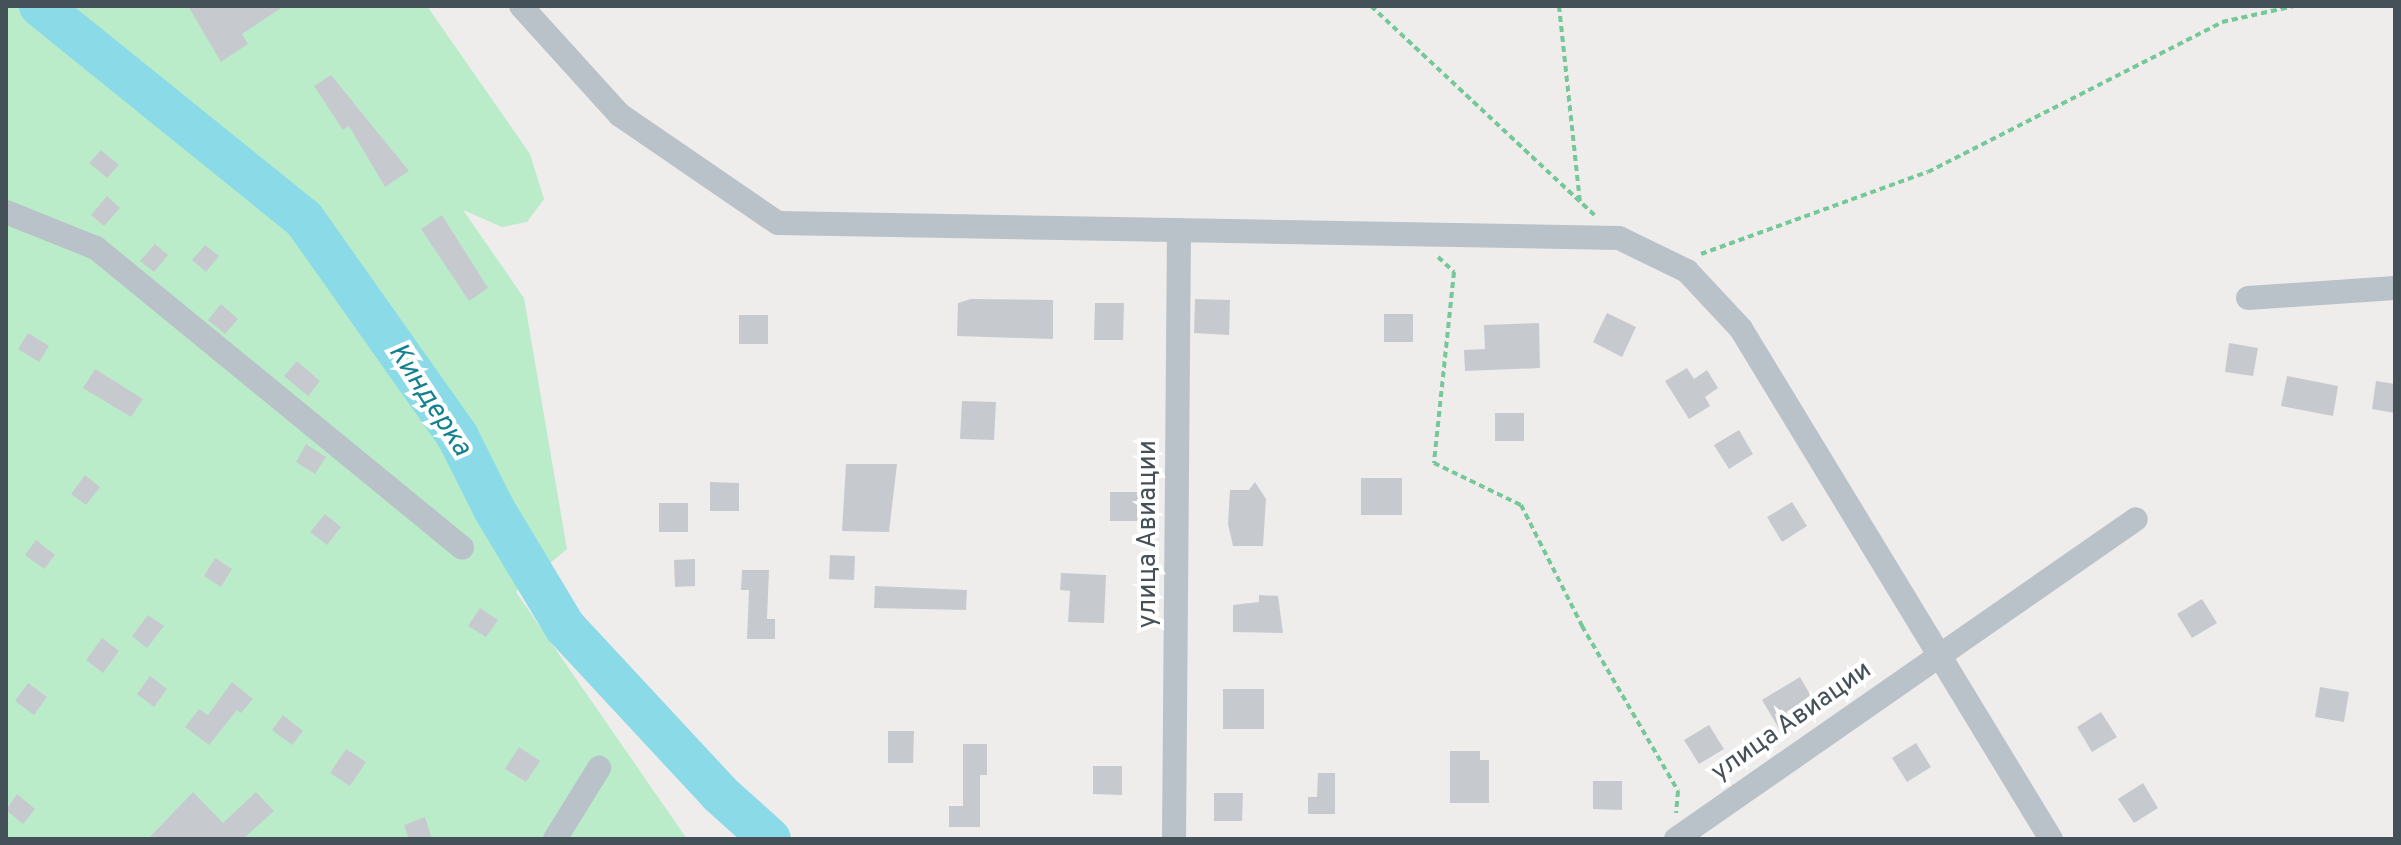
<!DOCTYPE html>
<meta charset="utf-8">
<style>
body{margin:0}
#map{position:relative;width:2401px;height:845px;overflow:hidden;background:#efecec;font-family:Overpass,sans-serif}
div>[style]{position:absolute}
.green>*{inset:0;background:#bbecca}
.river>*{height:42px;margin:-21px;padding:0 21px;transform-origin:21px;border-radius:21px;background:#8adbe7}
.building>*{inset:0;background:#c6cacf}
.path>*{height:4px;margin-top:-2px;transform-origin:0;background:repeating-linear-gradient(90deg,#75c898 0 6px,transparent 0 10px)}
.minor>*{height:24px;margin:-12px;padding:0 12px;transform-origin:12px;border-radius:12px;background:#b8c2c8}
span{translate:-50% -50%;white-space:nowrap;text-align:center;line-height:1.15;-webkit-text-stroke:8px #fff;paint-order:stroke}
.street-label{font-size:26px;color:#455158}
.water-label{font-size:28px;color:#138190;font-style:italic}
.frame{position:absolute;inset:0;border:8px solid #455158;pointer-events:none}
</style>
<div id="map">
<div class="green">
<i style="clip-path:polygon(6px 6px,427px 6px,530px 154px,544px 199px,527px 222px,502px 227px,463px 210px,524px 298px,567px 549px,516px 592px,687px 839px,6px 839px)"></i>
</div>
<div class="river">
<i style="left:40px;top:6px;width:339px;rotate:38.9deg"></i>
<i style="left:304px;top:219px;width:265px;rotate:54.7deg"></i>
<i style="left:457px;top:435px;width:83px;rotate:63.4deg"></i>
<i style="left:494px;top:509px;width:138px;rotate:59deg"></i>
<i style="left:565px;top:627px;width:228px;rotate:47.1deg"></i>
<i style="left:720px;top:794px;width:67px;rotate:42deg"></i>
</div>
<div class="building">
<i style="clip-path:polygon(188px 6px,284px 6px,242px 34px,248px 44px,221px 62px)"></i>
<i style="clip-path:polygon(331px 75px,409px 171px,385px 187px,349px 126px,343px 130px,314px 86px)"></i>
<i style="clip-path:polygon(101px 150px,119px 165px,107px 178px,89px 163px)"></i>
<i style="clip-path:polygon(107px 196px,120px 208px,104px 226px,91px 215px)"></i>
<i style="clip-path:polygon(442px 215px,488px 288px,469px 301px,421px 229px)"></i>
<i style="clip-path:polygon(155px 244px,168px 255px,154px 272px,140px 261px)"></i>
<i style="clip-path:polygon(205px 245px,219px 256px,206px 272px,192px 260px)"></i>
<i style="clip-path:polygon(971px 299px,1053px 300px,1053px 339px,957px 336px,958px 303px)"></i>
<i style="clip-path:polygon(1195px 299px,1230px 300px,1229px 335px,1194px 333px)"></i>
<i style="clip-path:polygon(1095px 303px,1124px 303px,1123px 340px,1094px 340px)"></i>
<i style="clip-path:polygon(221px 304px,238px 319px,225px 334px,208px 320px)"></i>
<i style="clip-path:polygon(1607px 313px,1636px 327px,1622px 357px,1593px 342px)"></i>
<i style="clip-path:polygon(1384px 314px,1413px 314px,1413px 342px,1384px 342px)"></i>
<i style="clip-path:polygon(739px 315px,768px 315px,768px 344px,739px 344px)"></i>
<i style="clip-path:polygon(1539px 323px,1540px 368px,1465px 371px,1464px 350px,1485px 349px,1484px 325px)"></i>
<i style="clip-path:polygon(28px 333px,49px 346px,39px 362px,18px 349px)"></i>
<i style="clip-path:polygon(2229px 343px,2258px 348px,2253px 376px,2225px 372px)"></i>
<i style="clip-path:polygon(297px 361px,320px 381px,308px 396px,284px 376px)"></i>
<i style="clip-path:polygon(1687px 368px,1694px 379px,1707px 370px,1718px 388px,1705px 397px,1710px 406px,1689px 419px,1665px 381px)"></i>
<i style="clip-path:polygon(95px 369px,143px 399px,131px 417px,83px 388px)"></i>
<i style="clip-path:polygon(2287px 376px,2338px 386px,2333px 416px,2281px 406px)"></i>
<i style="clip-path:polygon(2376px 381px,2395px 384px,2395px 413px,2372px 409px)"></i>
<i style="clip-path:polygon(962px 401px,996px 402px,994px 440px,960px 439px)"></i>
<i style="clip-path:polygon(1495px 413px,1524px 413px,1524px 441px,1495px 441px)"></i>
<i style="clip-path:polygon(1739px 430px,1753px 454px,1729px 469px,1714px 445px)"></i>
<i style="clip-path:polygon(306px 444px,326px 457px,315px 474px,296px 462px)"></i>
<i style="clip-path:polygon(846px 464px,897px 464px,889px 532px,842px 531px)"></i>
<i style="clip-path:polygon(85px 475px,100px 487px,86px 505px,71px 494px)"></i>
<i style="clip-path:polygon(1361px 478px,1402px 478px,1402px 515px,1361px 515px)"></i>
<i style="clip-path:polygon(710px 482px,739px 483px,739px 511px,710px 511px)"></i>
<i style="clip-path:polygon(1255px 482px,1266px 499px,1263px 546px,1233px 546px,1228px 524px,1230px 490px,1249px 490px)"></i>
<i style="clip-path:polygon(1110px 492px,1139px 492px,1139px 521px,1110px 521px)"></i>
<i style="clip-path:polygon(1792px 502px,1807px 526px,1782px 542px,1767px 517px)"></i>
<i style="clip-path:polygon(659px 503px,688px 503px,688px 532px,659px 532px)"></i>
<i style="clip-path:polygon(325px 514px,341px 527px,327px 545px,310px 532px)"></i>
<i style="clip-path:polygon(36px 540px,55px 555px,44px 569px,25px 555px)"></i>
<i style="clip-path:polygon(830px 555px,855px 556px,854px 580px,829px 579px)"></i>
<i style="clip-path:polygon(215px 558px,232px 569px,221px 587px,204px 576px)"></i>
<i style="clip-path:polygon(695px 559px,695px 586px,675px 587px,674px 560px)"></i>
<i style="clip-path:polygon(742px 570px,769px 570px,767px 619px,775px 619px,775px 639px,747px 639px,749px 590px,741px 590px)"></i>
<i style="clip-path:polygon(1061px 573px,1106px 575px,1104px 623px,1068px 622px,1070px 591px,1060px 590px)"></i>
<i style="clip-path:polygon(875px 586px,967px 590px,966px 610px,874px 608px)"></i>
<i style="clip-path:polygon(1259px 595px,1278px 596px,1283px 633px,1233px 632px,1233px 605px,1259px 602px)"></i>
<i style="clip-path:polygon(2202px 599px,2217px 623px,2192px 638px,2177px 614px)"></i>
<i style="clip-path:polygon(480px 608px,498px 620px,486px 637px,468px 626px)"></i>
<i style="clip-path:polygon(148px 615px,164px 626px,147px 648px,132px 636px)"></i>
<i style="clip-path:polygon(102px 638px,119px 651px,103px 673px,86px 660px)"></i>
<i style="clip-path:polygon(150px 676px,167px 689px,154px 707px,137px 694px)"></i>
<i style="clip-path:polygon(1800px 677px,1819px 710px,1781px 732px,1762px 700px)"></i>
<i style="clip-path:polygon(232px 682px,253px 699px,241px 713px,237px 710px,209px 745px,185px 727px,199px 709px,208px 715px)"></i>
<i style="clip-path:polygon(28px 683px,47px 697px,34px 715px,15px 701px)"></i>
<i style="clip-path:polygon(2320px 687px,2349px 692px,2344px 722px,2315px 717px)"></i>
<i style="clip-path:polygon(1223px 689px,1264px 689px,1264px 729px,1223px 729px)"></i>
<i style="clip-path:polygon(2101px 712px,2117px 737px,2092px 752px,2077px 727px)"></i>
<i style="clip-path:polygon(283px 715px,303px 731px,292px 745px,272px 730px)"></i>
<i style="clip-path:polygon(1709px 725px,1724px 749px,1699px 764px,1684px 740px)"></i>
<i style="clip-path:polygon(888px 731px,914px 731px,913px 763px,888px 763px)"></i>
<i style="clip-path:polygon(1916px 743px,1931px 767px,1907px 782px,1892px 758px)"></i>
<i style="clip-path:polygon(963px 744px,987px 744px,987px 775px,980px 775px,980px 827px,949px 827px,949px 806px,963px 806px)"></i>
<i style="clip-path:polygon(519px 747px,540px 761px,526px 782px,505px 769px)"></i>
<i style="clip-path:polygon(346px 749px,366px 762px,350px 786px,330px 773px)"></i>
<i style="clip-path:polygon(1450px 751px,1480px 751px,1480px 760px,1489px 760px,1489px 803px,1450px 803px)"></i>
<i style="clip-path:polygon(1093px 766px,1122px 766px,1122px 795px,1093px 794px)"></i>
<i style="clip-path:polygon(1318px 773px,1335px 773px,1335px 814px,1308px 814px,1308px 797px,1317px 797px)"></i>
<i style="clip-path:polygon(1593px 781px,1622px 781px,1622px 810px,1593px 809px)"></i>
<i style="clip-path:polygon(2143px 783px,2158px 808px,2134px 823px,2118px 799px)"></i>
<i style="clip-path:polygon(193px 792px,223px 823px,256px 792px,274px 811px,243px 839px,148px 839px)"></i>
<i style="clip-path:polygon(1214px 793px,1243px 793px,1242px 821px,1214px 821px)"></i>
<i style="clip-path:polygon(17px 794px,35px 809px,23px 824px,6px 810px)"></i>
<i style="clip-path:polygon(425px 817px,432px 839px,409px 839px,404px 825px)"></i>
</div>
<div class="path">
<i style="left:1371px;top:6px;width:306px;rotate:43.1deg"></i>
<i style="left:1559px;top:6px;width:196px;rotate:83.9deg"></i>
<i style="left:1701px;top:254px;width:241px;rotate:-19.9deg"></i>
<i style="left:1928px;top:172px;width:330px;rotate:-27deg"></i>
<i style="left:2222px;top:22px;width:74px;rotate:-12.5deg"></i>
<i style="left:1438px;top:257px;width:22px;rotate:43deg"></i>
<i style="left:1454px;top:272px;width:192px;rotate:96deg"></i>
<i style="left:1434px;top:463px;width:97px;rotate:25.8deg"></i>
<i style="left:1521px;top:505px;width:136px;rotate:63.2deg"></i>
<i style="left:1582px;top:626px;width:191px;rotate:59.8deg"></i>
<i style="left:1678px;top:791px;width:22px;rotate:95deg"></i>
</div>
<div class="minor">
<i style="left:521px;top:6px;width:147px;rotate:47.8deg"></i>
<i style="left:620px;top:115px;width:191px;rotate:34.4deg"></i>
<i style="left:778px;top:223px;width:841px;rotate:1.02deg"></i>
<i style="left:1619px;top:238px;width:76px;rotate:25.9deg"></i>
<i style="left:1687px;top:271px;width:79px;rotate:47deg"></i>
<i style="left:1741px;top:329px;width:597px;rotate:58.71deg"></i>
<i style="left:6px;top:212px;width:97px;rotate:21.8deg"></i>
<i style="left:96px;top:248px;width:473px;rotate:39.3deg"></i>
<i style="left:2248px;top:298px;width:147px;rotate:-3.9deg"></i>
<i style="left:555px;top:839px;width:84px;rotate:-58.2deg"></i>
<i style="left:1174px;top:839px;width:609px;rotate:-89.53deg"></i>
<i style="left:1676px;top:839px;width:560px;rotate:-34.82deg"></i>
</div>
<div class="street-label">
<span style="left:1149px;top:534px;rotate:-90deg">улица Авиации</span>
<span style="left:1792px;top:722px;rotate:-35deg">улица Авиации</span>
</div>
<div class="water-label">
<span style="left:429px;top:400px;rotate:57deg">Киндерка</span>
</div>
<div class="frame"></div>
</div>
